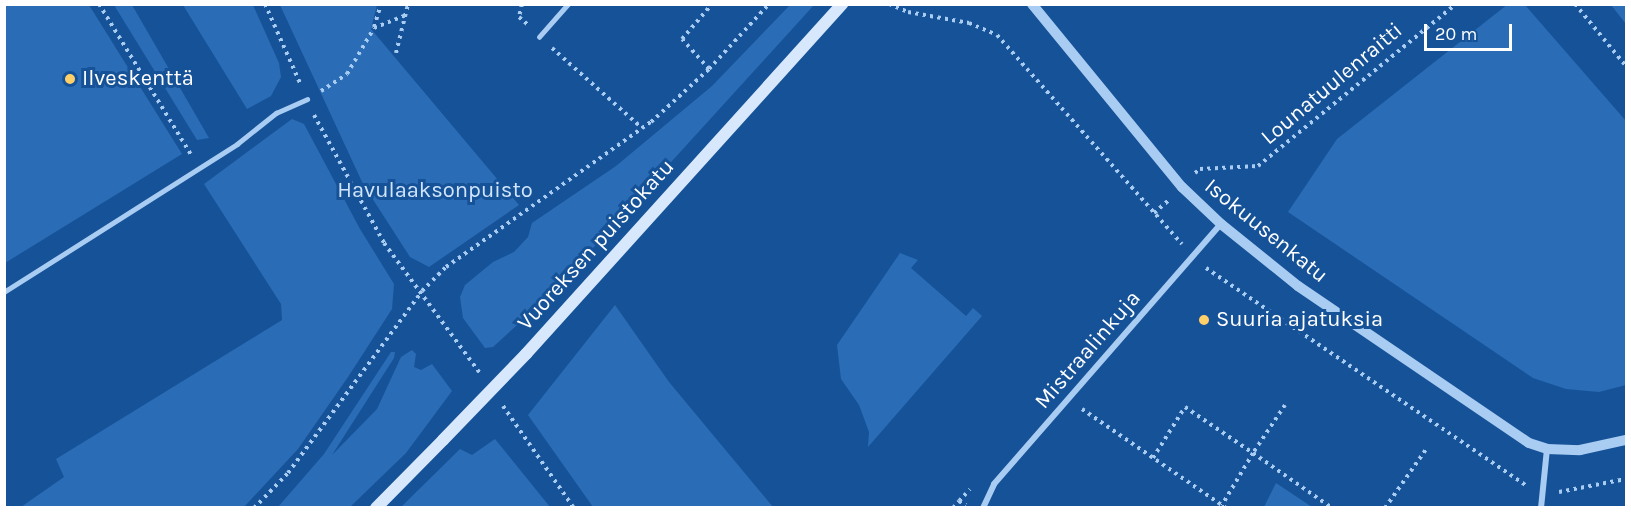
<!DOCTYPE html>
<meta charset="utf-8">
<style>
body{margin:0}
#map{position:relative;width:1631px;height:512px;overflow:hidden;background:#165298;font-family:Karla,sans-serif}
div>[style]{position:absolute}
.green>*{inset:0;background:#2a6cb6}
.path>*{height:4px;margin-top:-2px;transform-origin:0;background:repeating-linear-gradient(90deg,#a9ccf2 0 3px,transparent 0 7.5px)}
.service>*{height:4.5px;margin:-2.25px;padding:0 2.25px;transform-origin:2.25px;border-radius:2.25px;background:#a9ccf2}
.minor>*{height:6px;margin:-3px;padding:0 3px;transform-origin:3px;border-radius:3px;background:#a9ccf2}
.tertiary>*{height:10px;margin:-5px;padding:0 5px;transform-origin:5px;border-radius:5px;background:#a9ccf2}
.secondary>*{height:12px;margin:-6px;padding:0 6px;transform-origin:6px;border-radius:6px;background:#d8e8fc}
.secondary-bridge>*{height:12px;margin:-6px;padding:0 6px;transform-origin:6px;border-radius:6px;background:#d8e8fc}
.dots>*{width:16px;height:16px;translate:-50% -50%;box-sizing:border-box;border:3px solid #165298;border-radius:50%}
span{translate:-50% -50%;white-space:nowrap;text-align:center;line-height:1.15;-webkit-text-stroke:6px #165298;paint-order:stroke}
.poi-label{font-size:22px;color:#fff}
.left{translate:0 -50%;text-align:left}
.street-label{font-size:22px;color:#fff}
.park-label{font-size:22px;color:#d1e5fc}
.frame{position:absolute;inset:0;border:6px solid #fff;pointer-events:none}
.scale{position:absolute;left:1424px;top:24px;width:88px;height:27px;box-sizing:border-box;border:3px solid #fff;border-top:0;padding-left:8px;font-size:18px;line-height:21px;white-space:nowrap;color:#fff;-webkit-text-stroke:4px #165298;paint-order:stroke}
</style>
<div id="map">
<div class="green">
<i style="clip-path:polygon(5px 4px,89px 5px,182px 154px,5px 263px)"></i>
<i style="clip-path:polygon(791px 4px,814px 5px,551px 294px,493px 347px,485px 348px,463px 318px,460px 297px,465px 285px,493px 262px,514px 252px,528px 237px,532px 223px,616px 166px,712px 86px)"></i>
<i style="clip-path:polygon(1508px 4px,1525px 5px,1626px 121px,1626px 385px,1599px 392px,1566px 389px,1533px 378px,1288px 212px,1337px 139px)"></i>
<i style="clip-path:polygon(114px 5px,132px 5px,209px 138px,197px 140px)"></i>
<i style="clip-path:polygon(183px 5px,253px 5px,279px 63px,281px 77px,271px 96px,247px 109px)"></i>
<i style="clip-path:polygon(280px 5px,377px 5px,371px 29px,519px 205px,429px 267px,410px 257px,363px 184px)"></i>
<i style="clip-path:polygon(1611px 5px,1626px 5px,1626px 24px)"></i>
<i style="clip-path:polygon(292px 119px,304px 124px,360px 229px,394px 284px,392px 309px,348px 377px,298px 449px,244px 507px,21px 507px,64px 477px,56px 459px,282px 320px,281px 304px,204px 184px)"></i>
<i style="clip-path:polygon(900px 253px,918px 260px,911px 268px,966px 316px,973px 308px,982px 316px,868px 447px,869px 432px,859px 405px,841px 379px,837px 345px)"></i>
<i style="clip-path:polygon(615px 305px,669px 382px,773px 507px,593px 507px,528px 415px)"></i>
<i style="clip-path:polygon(412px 350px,416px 354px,414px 367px,421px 370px,432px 364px,452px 391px,406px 453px,350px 507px,278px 507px,324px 454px,391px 352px,395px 352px,394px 358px,332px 455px,377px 409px,401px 357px)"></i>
<i style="clip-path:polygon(495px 439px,550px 507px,401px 507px,460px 449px,472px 455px)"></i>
<i style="clip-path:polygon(1276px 483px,1312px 507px,1264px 507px)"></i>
</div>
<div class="path">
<i style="left:99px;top:4px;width:177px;rotate:58.6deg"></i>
<i style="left:265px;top:4px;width:86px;rotate:66.1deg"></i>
<i style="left:522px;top:4px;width:13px;rotate:103deg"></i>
<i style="left:519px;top:17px;width:11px;rotate:41deg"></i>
<i style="left:889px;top:4px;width:21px;rotate:23deg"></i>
<i style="left:908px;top:12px;width:62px;rotate:10.2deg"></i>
<i style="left:969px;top:23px;width:30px;rotate:23deg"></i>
<i style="left:997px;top:35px;width:279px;rotate:48.5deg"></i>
<i style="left:1575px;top:4px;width:80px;rotate:50.6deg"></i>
<i style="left:374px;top:27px;width:24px;rotate:-73deg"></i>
<i style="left:552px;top:48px;width:120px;rotate:41.6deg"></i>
<i style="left:396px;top:53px;width:50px;rotate:-76.2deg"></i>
<i style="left:709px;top:69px;width:40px;rotate:-132deg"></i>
<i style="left:682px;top:39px;width:46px;rotate:-49.4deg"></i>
<i style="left:321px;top:91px;width:31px;rotate:-33deg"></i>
<i style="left:347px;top:74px;width:53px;rotate:-59.6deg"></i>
<i style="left:374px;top:28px;width:35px;rotate:-22deg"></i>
<i style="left:314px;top:115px;width:146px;rotate:61.3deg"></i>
<i style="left:384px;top:243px;width:162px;rotate:53.6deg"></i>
<i style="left:1195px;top:173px;width:6px;rotate:-39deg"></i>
<i style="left:1200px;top:169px;width:58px;rotate:-3deg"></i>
<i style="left:1258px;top:166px;width:256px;rotate:-39.3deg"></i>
<i style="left:1154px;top:213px;width:20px;rotate:-41deg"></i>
<i style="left:1206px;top:268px;width:386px;rotate:34.2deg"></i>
<i style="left:1285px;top:405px;width:58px;rotate:123.7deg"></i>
<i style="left:1253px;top:453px;width:96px;rotate:34.8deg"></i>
<i style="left:503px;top:406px;width:124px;rotate:55.2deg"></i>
<i style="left:1082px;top:409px;width:175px;rotate:34.5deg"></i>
<i style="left:1153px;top:458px;width:60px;rotate:-57.9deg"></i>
<i style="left:1185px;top:407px;width:82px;rotate:34.1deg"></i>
<i style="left:1253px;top:453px;width:61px;rotate:120.8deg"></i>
<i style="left:1559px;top:492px;width:68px;rotate:-11deg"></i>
<i style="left:959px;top:501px;width:16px;rotate:-47deg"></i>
<i style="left:254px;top:508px;width:49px;rotate:-45.8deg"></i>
<i style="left:288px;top:473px;width:226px;rotate:-53.6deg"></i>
<i style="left:422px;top:291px;width:34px;rotate:-45deg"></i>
<i style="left:446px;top:267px;width:251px;rotate:-35.3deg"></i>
<i style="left:651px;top:122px;width:79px;rotate:-42.4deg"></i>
<i style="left:709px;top:69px;width:88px;rotate:-47.3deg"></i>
<i style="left:953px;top:508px;width:9px;rotate:-49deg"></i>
<i style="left:959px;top:501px;width:8px;rotate:30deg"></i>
<i style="left:1385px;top:508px;width:73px;rotate:-55deg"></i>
</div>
<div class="service">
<i style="left:539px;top:37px;width:44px;rotate:-48.7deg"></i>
<i style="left:4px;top:292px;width:276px;rotate:-32.4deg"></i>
<i style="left:237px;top:144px;width:50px;rotate:-38.5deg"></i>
<i style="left:276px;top:113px;width:34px;rotate:-24deg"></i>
</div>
<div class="minor">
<i style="left:983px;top:508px;width:26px;rotate:-65deg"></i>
<i style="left:994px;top:484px;width:345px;rotate:-48.9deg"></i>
<i style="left:1541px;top:508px;width:59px;rotate:-84.2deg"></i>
</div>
<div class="tertiary">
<i style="left:1032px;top:4px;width:237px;rotate:50.7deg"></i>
<i style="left:1182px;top:187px;width:54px;rotate:43.5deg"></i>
<i style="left:1221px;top:224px;width:99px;rotate:38.8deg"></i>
<i style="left:1298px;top:286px;width:279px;rotate:34.2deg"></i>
<i style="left:1529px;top:443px;width:19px;rotate:18deg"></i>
<i style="left:1547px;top:449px;width:33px;rotate:2deg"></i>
<i style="left:1580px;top:450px;width:47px;rotate:-12.3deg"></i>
</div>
<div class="secondary">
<i style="left:526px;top:354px;width:472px;rotate:-47.9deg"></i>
<i style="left:376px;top:508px;width:95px;rotate:-45.4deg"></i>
</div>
<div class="secondary-bridge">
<i style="left:443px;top:440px;width:120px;rotate:-46deg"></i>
</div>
<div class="dots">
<i style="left:70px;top:79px;background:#ffd06a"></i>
<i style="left:1204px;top:320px;background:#ffd06a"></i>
</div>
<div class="poi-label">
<span class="left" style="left:82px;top:79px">Ilveskenttä</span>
<span class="left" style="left:1216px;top:320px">Suuria ajatuksia</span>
</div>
<div class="street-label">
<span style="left:1332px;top:84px;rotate:-40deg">Lounatuulenraitti</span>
<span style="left:1266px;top:231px;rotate:39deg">Isokuusenkatu</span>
<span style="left:596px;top:245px;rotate:-48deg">Vuoreksen puistokatu</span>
<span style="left:1088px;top:350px;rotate:-49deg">Mistraalinkuja</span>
</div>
<div class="park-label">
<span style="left:435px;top:191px">Havulaaksonpuisto</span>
</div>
<div class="frame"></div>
<div class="scale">20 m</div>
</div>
